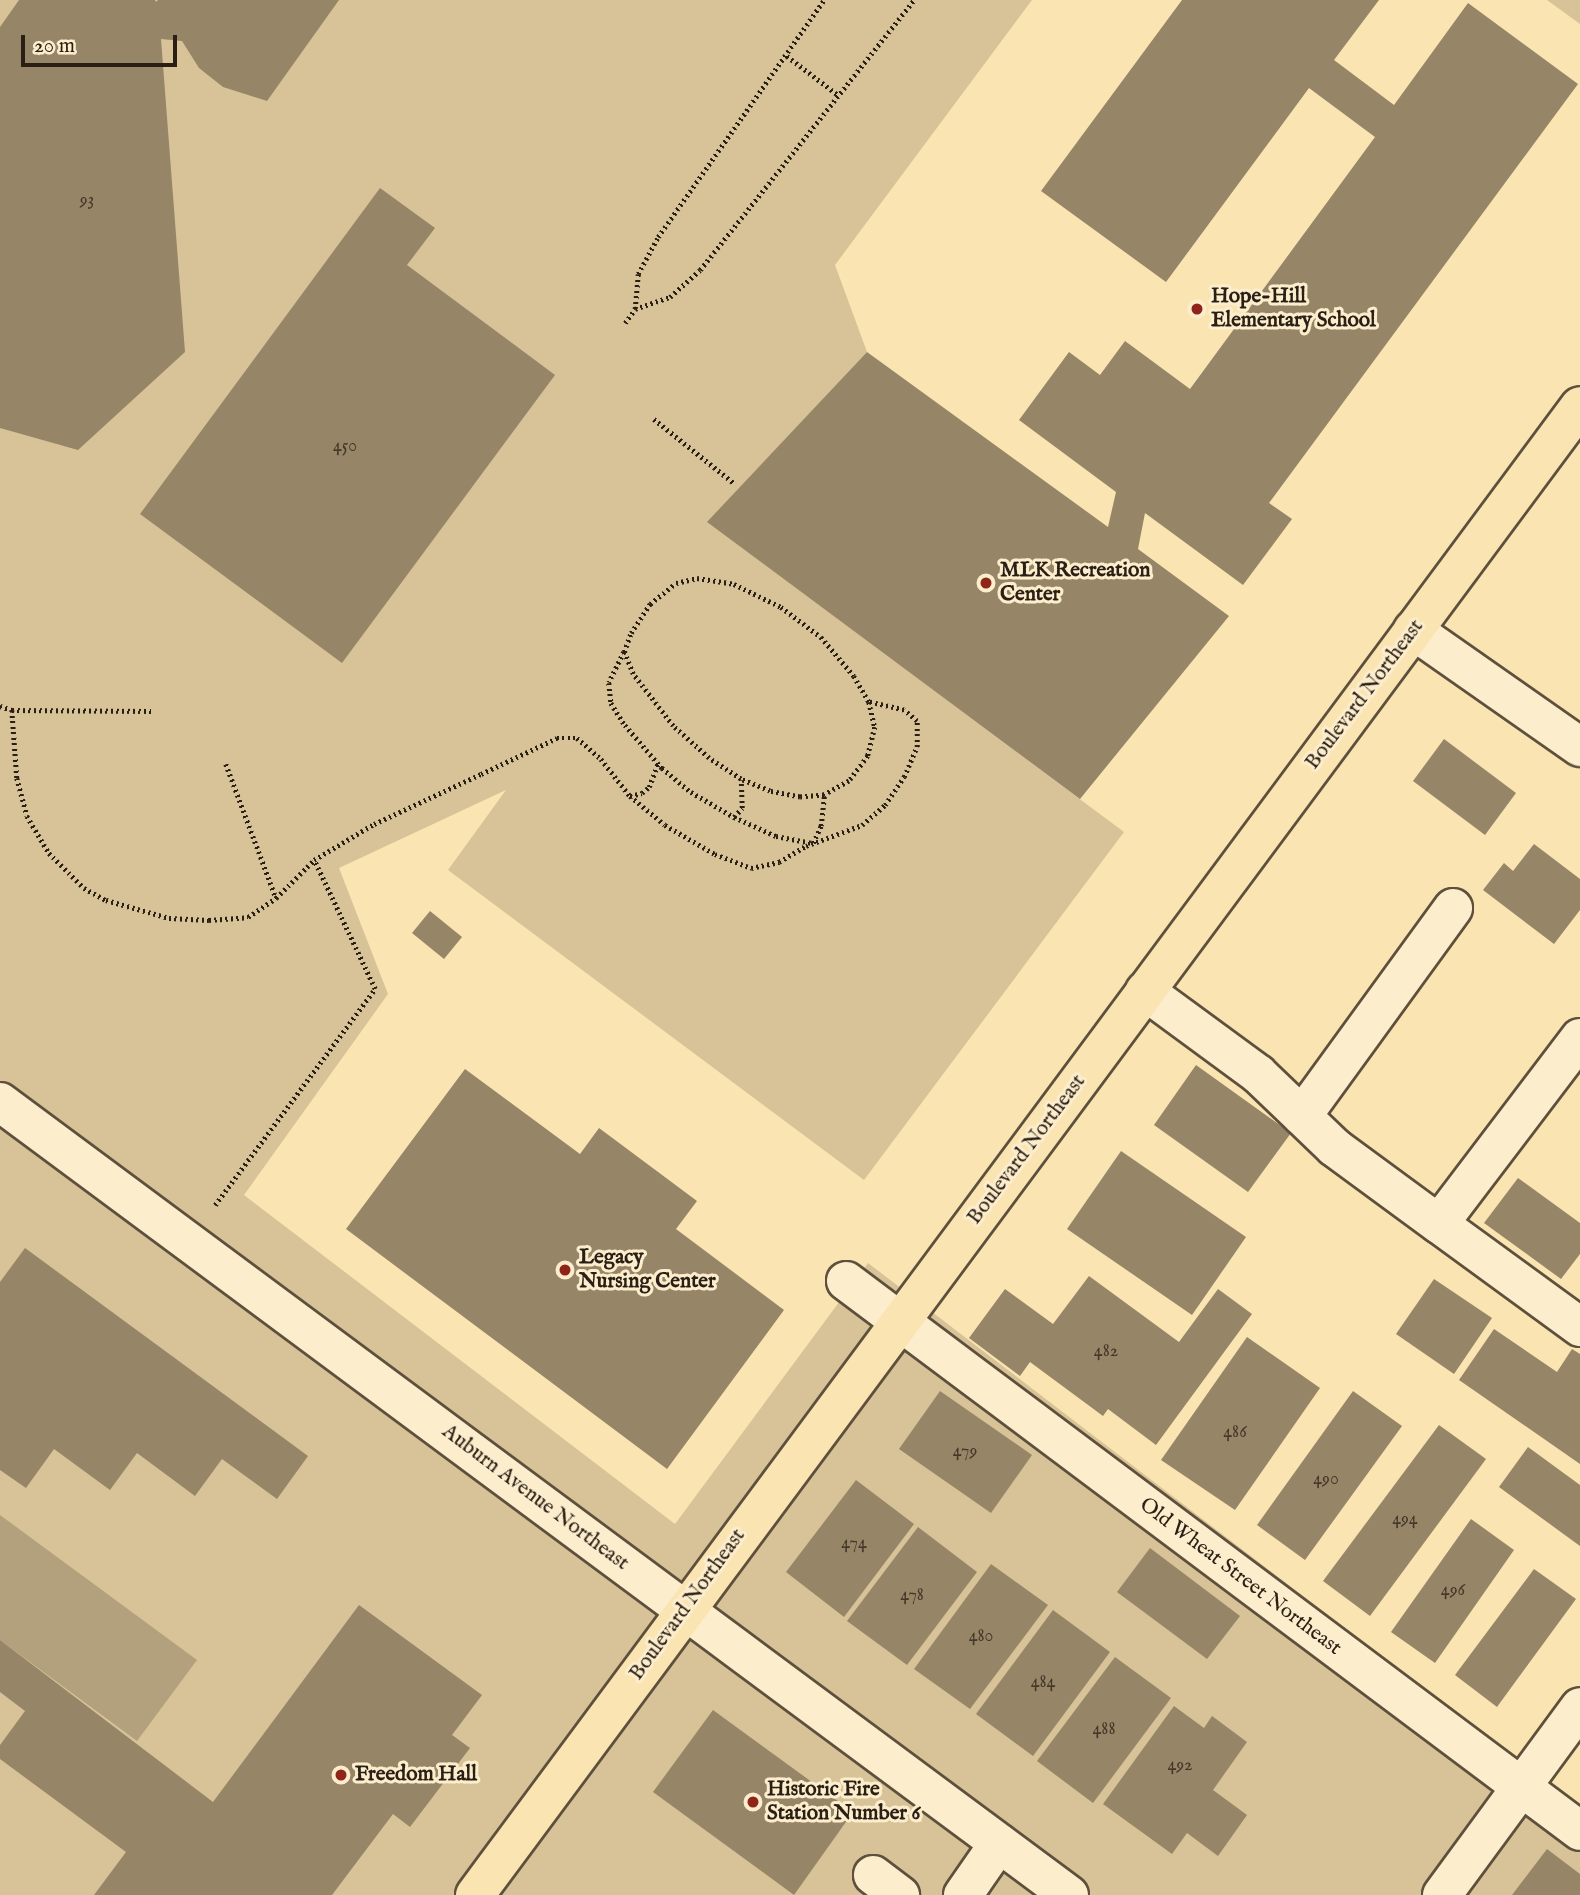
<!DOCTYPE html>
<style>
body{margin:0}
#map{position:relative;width:1580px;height:1895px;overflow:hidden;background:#fae4b2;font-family:"IM FELL English",serif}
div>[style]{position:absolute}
.green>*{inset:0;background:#d7c397}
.water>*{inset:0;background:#b3a17d}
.building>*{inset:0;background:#968567}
.path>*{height:4.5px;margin-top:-2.25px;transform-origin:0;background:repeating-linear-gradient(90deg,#2a1f15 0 2px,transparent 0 5.5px)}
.roads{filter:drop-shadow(2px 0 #5e503c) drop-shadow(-2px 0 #5e503c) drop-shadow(0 2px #5e503c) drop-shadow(0 -2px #5e503c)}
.minor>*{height:38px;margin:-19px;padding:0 19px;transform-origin:19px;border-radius:19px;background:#fcedcd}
.major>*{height:38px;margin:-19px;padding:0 19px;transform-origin:19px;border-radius:19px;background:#fae4b2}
.dots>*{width:19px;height:19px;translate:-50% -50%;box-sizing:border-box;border:4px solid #fcedcd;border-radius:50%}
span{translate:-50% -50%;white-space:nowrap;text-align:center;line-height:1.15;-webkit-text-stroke:6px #fcedcd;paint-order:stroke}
.number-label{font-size:18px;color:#45382a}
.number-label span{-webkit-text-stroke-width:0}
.poi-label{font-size:21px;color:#2a1f15;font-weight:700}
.left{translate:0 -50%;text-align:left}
.street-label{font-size:21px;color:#2a1f15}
.scale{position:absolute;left:21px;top:35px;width:156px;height:32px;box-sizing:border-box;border:4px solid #2a1f15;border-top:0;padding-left:9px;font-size:21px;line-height:24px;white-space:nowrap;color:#2a1f15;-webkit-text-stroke:5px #fcedcd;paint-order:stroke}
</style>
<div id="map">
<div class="green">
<i style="clip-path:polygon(0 0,1032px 0,835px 265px,867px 352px,708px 522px,1124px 832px,864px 1180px,448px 870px,506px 790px,339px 868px,388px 994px,244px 1195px,675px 1524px,868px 1263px,1580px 1808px,1580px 1895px,0 1895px)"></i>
<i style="clip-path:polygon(1547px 0,1580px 0,1580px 24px)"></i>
</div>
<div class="water">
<i style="clip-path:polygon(0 1515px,197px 1660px,137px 1741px,0 1640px)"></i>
</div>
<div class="building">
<i style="clip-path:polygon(19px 0,155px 0,156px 2px,158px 0,339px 0,267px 101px,223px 87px,199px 68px,182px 41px,161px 39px,185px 352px,78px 450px,0 428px,0 27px)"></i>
<i style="clip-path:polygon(1182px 0,1379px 0,1334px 60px,1394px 105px,1468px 3px,1578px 84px,1269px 503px,1292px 519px,1243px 585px,1145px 513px,1138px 549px,1229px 616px,1080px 799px,707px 522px,867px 352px,1108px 527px,1116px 492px,1019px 420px,1069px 352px,1100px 375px,1125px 341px,1190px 389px,1375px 137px,1309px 88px,1166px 282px,1041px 191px)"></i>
<i style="clip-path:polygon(380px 188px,435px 228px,407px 265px,555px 375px,342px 663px,140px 514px)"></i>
<i style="clip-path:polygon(1444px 739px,1516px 793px,1485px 835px,1413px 781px)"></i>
<i style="clip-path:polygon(1534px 844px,1580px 879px,1580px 910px,1554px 944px,1483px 890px,1504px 863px,1513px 871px)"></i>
<i style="clip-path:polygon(430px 911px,462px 937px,444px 959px,412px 933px)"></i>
<i style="clip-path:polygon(1196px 1065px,1291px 1133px,1248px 1192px,1154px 1125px)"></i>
<i style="clip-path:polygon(465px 1069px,580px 1154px,599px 1128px,697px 1201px,676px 1229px,784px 1310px,667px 1469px,346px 1229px)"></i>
<i style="clip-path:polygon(1121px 1151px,1246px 1237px,1192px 1315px,1067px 1229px)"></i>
<i style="clip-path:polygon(1518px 1178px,1580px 1223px,1580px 1254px,1561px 1279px,1484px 1223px)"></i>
<i style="clip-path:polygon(25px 1248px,308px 1456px,277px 1499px,222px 1459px,195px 1496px,137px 1453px,110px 1490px,54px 1449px,26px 1488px,0 1470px,0 1282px)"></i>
<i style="clip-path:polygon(1089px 1276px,1179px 1342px,1218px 1289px,1252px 1314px,1156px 1445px,1108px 1409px,1103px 1416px,1030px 1362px,1020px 1376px,969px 1338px,1005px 1289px,1053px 1324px)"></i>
<i style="clip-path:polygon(1434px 1279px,1492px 1318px,1454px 1374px,1396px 1334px)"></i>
<i style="clip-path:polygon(1494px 1329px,1557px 1372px,1572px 1349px,1580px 1354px,1580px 1464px,1459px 1380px)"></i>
<i style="clip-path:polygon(1247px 1337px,1320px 1388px,1235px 1510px,1161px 1460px)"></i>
<i style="clip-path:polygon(940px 1391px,1032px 1455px,991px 1513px,899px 1449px)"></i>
<i style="clip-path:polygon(1353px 1391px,1402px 1426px,1305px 1560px,1257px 1525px)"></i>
<i style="clip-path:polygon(1439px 1425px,1486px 1459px,1370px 1616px,1323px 1581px)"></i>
<i style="clip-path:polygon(1528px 1447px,1580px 1485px,1580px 1546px,1499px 1487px)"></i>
<i style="clip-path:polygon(856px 1480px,914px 1524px,844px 1617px,786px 1572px)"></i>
<i style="clip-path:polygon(1471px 1519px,1514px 1550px,1435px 1663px,1391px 1632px)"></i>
<i style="clip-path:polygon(918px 1527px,977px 1572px,907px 1665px,847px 1621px)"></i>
<i style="clip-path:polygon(1150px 1548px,1240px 1616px,1207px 1659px,1117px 1592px)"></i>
<i style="clip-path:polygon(991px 1564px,1048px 1605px,970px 1709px,914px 1669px)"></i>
<i style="clip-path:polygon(1534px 1569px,1576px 1599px,1497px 1707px,1455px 1675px)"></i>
<i style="clip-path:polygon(359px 1605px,482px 1695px,452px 1735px,470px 1748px,410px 1827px,393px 1814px,332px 1895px,94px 1895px,126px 1852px,0 1759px,0 1745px,25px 1711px,0 1692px,0 1640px,213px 1802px)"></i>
<i style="clip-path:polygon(1053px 1610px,1110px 1652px,1033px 1756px,976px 1714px)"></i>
<i style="clip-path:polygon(1115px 1657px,1171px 1698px,1093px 1803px,1037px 1761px)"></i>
<i style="clip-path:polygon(1174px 1706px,1204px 1728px,1212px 1716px,1247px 1742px,1213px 1790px,1247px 1815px,1218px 1856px,1187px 1833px,1172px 1854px,1103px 1804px)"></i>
<i style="clip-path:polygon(713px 1710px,853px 1812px,794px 1895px,653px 1792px)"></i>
<i style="clip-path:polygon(1547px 1849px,1580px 1874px,1580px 1895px,1512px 1895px)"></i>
</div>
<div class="path">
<i style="left:787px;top:56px;width:64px;rotate:37.4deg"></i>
<i style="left:635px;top:309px;width:37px;rotate:-19deg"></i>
<i style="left:670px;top:297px;width:40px;rotate:-42deg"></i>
<i style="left:700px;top:270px;width:345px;rotate:-51.6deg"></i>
<i style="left:625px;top:323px;width:17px;rotate:-54deg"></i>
<i style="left:635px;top:309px;width:35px;rotate:-85deg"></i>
<i style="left:638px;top:274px;width:42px;rotate:-61.6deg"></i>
<i style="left:658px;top:237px;width:289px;rotate:-55deg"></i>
<i style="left:654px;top:419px;width:102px;rotate:38.7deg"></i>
<i style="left:697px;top:578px;width:37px;rotate:9deg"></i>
<i style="left:734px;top:584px;width:52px;rotate:26.1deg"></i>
<i style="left:781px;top:607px;width:50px;rotate:36.9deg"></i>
<i style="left:821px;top:637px;width:51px;rotate:49.8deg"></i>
<i style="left:854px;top:676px;width:30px;rotate:60deg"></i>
<i style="left:869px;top:702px;width:26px;rotate:77deg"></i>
<i style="left:875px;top:727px;width:30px;rotate:104deg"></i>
<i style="left:868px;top:756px;width:31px;rotate:127deg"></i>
<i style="left:849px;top:781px;width:29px;rotate:151deg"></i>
<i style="left:824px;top:795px;width:24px;rotate:175deg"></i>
<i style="left:800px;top:797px;width:31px;rotate:-169deg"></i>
<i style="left:770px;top:791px;width:31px;rotate:-158deg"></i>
<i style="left:741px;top:779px;width:38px;rotate:-147deg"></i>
<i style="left:709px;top:758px;width:48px;rotate:-138.4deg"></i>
<i style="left:673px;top:726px;width:66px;rotate:-127.6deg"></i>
<i style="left:633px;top:674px;width:24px;rotate:-112deg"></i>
<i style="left:624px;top:652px;width:20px;rotate:-70deg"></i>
<i style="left:631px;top:633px;width:35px;rotate:-57deg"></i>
<i style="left:650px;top:604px;width:33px;rotate:-39deg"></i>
<i style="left:676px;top:583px;width:22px;rotate:-13deg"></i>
<i style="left:624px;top:652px;width:34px;rotate:116deg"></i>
<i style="left:609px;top:683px;width:20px;rotate:84deg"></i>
<i style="left:611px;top:703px;width:26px;rotate:58deg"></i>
<i style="left:625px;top:725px;width:57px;rotate:49.3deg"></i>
<i style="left:662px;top:768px;width:38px;rotate:40deg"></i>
<i style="left:691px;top:792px;width:50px;rotate:30.2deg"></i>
<i style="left:734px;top:817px;width:46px;rotate:24.3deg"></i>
<i style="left:776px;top:836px;width:38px;rotate:11deg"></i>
<i style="left:813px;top:843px;width:19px;rotate:-65deg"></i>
<i style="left:821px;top:826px;width:31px;rotate:-84deg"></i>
<i style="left:0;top:706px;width:13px;rotate:18deg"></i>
<i style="left:12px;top:710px;width:139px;rotate:0.4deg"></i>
<i style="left:12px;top:710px;width:68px;rotate:85.8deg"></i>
<i style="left:17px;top:778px;width:39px;rotate:75deg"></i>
<i style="left:27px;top:816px;width:43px;rotate:59.3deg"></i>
<i style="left:49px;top:853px;width:49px;rotate:45deg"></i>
<i style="left:84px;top:888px;width:25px;rotate:29deg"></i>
<i style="left:106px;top:900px;width:66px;rotate:15.9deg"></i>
<i style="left:169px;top:918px;width:40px;rotate:2.9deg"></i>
<i style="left:209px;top:920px;width:39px;rotate:-4deg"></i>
<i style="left:248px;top:917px;width:34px;rotate:-34deg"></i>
<i style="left:226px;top:764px;width:143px;rotate:69.5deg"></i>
<i style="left:276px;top:898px;width:54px;rotate:-45deg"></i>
<i style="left:630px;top:796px;width:12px;rotate:-14deg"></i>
<i style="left:642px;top:793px;width:9px;rotate:-41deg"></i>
<i style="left:649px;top:787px;width:25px;rotate:-69deg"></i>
<i style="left:734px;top:817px;width:12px;rotate:-48deg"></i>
<i style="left:742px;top:808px;width:28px;rotate:-92deg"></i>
<i style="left:215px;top:1205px;width:269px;rotate:-53.5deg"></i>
<i style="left:375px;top:989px;width:143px;rotate:-115.3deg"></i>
<i style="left:314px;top:860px;width:70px;rotate:-31deg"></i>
<i style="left:374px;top:824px;width:118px;rotate:-25deg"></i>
<i style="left:481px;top:774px;width:84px;rotate:-25.3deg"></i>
<i style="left:557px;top:738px;width:20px"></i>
<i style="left:577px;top:738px;width:32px;rotate:41deg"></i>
<i style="left:601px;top:759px;width:47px;rotate:51.9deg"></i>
<i style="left:630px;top:796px;width:45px;rotate:39.6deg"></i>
<i style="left:665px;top:825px;width:58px;rotate:30.1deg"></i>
<i style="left:715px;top:854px;width:39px;rotate:21deg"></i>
<i style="left:751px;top:868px;width:29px;rotate:-12deg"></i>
<i style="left:779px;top:862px;width:31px;rotate:-31deg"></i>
<i style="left:806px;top:846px;width:60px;rotate:-20.6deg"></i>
<i style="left:862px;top:825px;width:30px;rotate:-41deg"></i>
<i style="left:885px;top:805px;width:34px;rotate:-56deg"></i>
<i style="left:904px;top:777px;width:33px;rotate:-67deg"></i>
<i style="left:917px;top:747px;width:26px;rotate:-90deg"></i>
<i style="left:917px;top:721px;width:17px;rotate:-140deg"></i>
<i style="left:904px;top:710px;width:36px;rotate:-167deg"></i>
</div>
<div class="roads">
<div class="minor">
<i style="left:1413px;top:630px;width:204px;rotate:35deg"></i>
<i style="left:1145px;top:991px;width:140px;rotate:36.3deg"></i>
<i style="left:1258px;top:1074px;width:105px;rotate:43.8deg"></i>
<i style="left:1334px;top:1147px;width:130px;rotate:36.3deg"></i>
<i style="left:1580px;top:1038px;width:233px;rotate:127.2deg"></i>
<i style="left:1439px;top:1224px;width:175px;rotate:36.1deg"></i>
<i style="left:0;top:1102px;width:1331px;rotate:36.57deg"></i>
<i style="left:1302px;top:1116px;width:257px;rotate:-54deg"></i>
<i style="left:846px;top:1281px;width:917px;rotate:36.84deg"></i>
<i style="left:873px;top:1875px;width:34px;rotate:37deg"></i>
<i style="left:963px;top:1895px;width:63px;rotate:-55.3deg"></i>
<i style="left:1442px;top:1895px;width:233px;rotate:-53.7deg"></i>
</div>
<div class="major">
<i style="left:475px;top:1895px;width:1854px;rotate:-53.42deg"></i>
</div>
</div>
<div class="dots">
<i style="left:1197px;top:309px;background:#8f2418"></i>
<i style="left:986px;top:583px;background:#8f2418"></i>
<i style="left:565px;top:1270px;background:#8f2418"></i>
<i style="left:341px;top:1775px;background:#8f2418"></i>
<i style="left:753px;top:1802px;background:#8f2418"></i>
</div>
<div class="number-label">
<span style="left:87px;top:201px">93</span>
<span style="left:345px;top:447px">450</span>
<span style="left:1106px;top:1352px">482</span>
<span style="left:1235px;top:1433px">486</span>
<span style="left:965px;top:1452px">479</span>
<span style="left:1326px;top:1480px">490</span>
<span style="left:1405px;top:1520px">494</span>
<span style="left:854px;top:1544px">474</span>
<span style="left:1453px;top:1591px">496</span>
<span style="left:912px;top:1596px">478</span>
<span style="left:981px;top:1637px">480</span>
<span style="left:1043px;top:1683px">484</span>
<span style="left:1104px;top:1730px">488</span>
<span style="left:1180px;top:1766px">492</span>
</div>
<div class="poi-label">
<span class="left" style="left:1211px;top:309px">Hope-Hill<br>Elementary School</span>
<span class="left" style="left:1000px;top:583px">MLK Recreation<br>Center</span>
<span class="left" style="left:579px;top:1270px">Legacy<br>Nursing Center</span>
<span class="left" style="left:355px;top:1775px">Freedom Hall</span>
<span class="left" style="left:767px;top:1802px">Historic Fire<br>Station Number 6</span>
</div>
<div class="street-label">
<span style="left:1365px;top:695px;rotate:-53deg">Boulevard Northeast</span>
<span style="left:1027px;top:1150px;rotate:-53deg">Boulevard Northeast</span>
<span style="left:535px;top:1498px;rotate:37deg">Auburn Avenue Northeast</span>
<span style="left:1240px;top:1577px;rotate:37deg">Old Wheat Street Northeast</span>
<span style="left:688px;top:1605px;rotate:-54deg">Boulevard Northeast</span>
</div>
<div class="scale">20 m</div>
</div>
